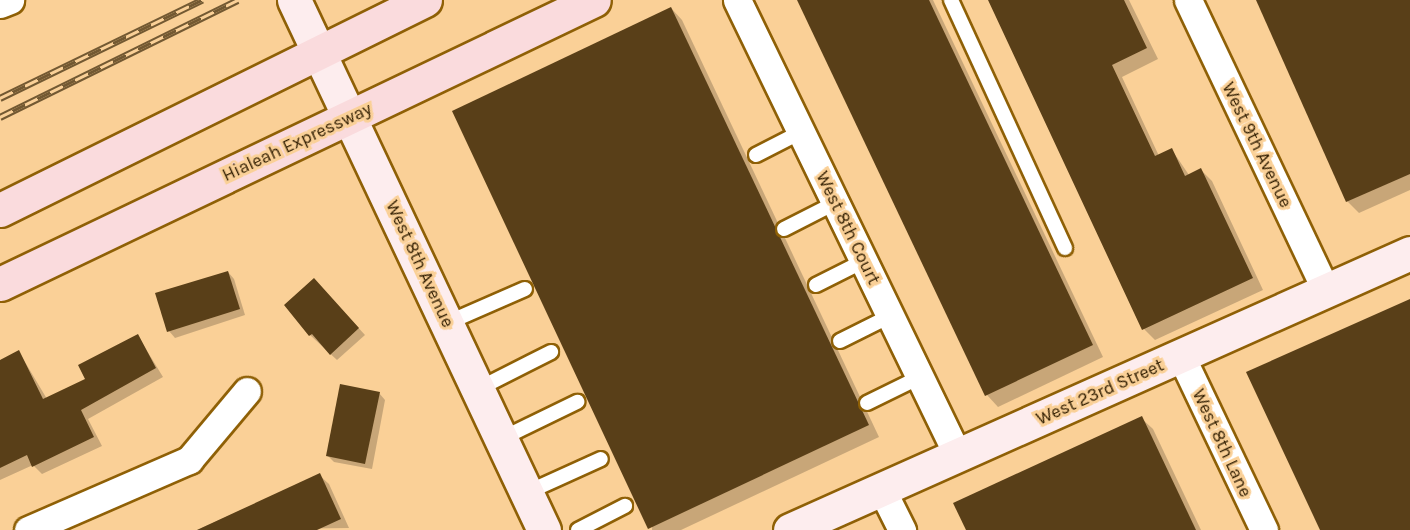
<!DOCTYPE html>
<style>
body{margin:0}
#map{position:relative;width:1410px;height:530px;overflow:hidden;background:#fad097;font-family:Karla,sans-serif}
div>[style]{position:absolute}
.shadow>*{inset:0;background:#0003}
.building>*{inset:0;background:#593f18}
.roads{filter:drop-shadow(2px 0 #8f6006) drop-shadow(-2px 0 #8f6006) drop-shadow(0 2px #8f6006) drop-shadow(0 -2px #8f6006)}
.lane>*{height:14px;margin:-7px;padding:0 7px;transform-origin:7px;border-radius:7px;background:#fff}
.street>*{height:27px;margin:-13.5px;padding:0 13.5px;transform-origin:13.5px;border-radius:13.5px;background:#fff}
.secondary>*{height:33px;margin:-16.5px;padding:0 16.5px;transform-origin:16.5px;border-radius:16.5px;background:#fdedee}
.primary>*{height:33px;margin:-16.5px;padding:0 16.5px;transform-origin:16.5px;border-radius:16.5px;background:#fadbdd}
.rail>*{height:7px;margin-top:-3.5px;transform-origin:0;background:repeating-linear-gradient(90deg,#fad097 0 14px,#735932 0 28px);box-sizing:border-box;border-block:2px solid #735932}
span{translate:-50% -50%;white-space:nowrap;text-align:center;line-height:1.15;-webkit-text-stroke:6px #fad097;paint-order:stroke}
.street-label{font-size:18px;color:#301d00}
</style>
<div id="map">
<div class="shadow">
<i style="clip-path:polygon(804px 0,933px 0,1103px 357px,998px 407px,987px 395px,799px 2px)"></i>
<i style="clip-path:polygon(989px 0,1129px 0,1158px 59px,1122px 77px,1159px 156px,1172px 150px,1189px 175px,1201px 170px,1212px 181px,1263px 290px,1155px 340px,1144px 329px)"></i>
<i style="clip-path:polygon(1257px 0,1410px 0,1410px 190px,1359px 213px,1347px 201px)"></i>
<i style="clip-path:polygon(671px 8px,682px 20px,879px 437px,681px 530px,652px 530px)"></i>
<i style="clip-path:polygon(228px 272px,234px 279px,245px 315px,175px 338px,169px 331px)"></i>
<i style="clip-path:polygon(320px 286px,365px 335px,337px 360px,310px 335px,286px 305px)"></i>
<i style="clip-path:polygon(138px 336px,163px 377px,88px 419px,102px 446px,42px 474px,33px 465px,0 480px,0 361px,19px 352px,47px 399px,87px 379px)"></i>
<i style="clip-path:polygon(379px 393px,385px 400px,372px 469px,334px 462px,327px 455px)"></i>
<i style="clip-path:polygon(1141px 418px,1153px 429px,1201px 530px,968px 530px)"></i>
<i style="clip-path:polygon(319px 475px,329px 484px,349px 528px,197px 530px)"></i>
</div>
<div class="building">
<i style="clip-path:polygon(797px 0,929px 0,1093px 345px,985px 396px)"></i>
<i style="clip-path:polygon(988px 0,1124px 0,1147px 48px,1112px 65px,1155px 156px,1172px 148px,1185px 176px,1201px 168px,1253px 278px,1142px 330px)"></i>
<i style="clip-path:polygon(1256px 0,1410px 0,1410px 174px,1346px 202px)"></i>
<i style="clip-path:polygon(671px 7px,869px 425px,648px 529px,452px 111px)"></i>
<i style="clip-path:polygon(228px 271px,240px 309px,167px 332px,155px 293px)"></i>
<i style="clip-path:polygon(314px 278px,359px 328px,330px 355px,312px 334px,309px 336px,284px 305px)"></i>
<i style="clip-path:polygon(1410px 299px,1410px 530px,1320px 530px,1246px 372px)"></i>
<i style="clip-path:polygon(138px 334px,156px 368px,81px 410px,94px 437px,32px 467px,27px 455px,0 468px,0 360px,19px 350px,43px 399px,85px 379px,78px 365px)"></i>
<i style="clip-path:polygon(340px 384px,380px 392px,365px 464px,326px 456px)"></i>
<i style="clip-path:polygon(1142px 416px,1196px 530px,966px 530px,953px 503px)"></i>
<i style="clip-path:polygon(320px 473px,341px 519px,317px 530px,197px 530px)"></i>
</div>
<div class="roads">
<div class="lane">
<i style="left:951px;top:0;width:273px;rotate:65.3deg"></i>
<i style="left:756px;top:155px;width:51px;rotate:-27.1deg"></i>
<i style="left:784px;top:229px;width:57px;rotate:-27deg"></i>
<i style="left:816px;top:285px;width:54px;rotate:-26.6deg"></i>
<i style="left:447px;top:323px;width:85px;rotate:-23.6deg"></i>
<i style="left:840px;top:341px;width:56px;rotate:-26.6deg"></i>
<i style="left:478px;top:389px;width:82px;rotate:-26.9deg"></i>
<i style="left:867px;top:403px;width:59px;rotate:-26.1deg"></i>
<i style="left:501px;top:439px;width:85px;rotate:-26deg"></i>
<i style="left:526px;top:493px;width:82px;rotate:-24.4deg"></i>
<i style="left:578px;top:530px;width:53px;rotate:-27.1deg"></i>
</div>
<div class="street">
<i style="left:737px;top:0;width:507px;rotate:64.14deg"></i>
<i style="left:1188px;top:0;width:322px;rotate:64.6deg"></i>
<i style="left:0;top:4px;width:11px;rotate:-22deg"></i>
<i style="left:1181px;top:356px;width:193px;rotate:64.5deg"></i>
<i style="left:882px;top:490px;width:45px;rotate:63.4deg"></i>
<i style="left:28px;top:530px;width:176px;rotate:-23.5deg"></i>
<i style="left:189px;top:460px;width:90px;rotate:-50deg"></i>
</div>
<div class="secondary">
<i style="left:294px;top:0;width:586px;rotate:64.75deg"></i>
<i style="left:790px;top:530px;width:679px;rotate:-24.07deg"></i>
</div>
<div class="primary">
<i style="left:0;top:210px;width:474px;rotate:-26.3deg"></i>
<i style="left:0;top:284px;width:658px;rotate:-25.55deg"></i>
</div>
</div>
<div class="rail">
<i style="left:0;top:98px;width:225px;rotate:-25.9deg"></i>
<i style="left:0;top:117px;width:265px;rotate:-26.2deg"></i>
</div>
<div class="street-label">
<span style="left:297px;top:142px;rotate:-25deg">Hialeah Expressway</span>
<span style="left:1257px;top:145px;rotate:64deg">West 9th Avenue</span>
<span style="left:848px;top:228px;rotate:64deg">West 8th Court</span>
<span style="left:420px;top:264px;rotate:65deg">West 8th Avenue</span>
<span style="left:1100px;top:392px;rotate:-24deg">West 23rd Street</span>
<span style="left:1222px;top:443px;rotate:65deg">West 8th Lane</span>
</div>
</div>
